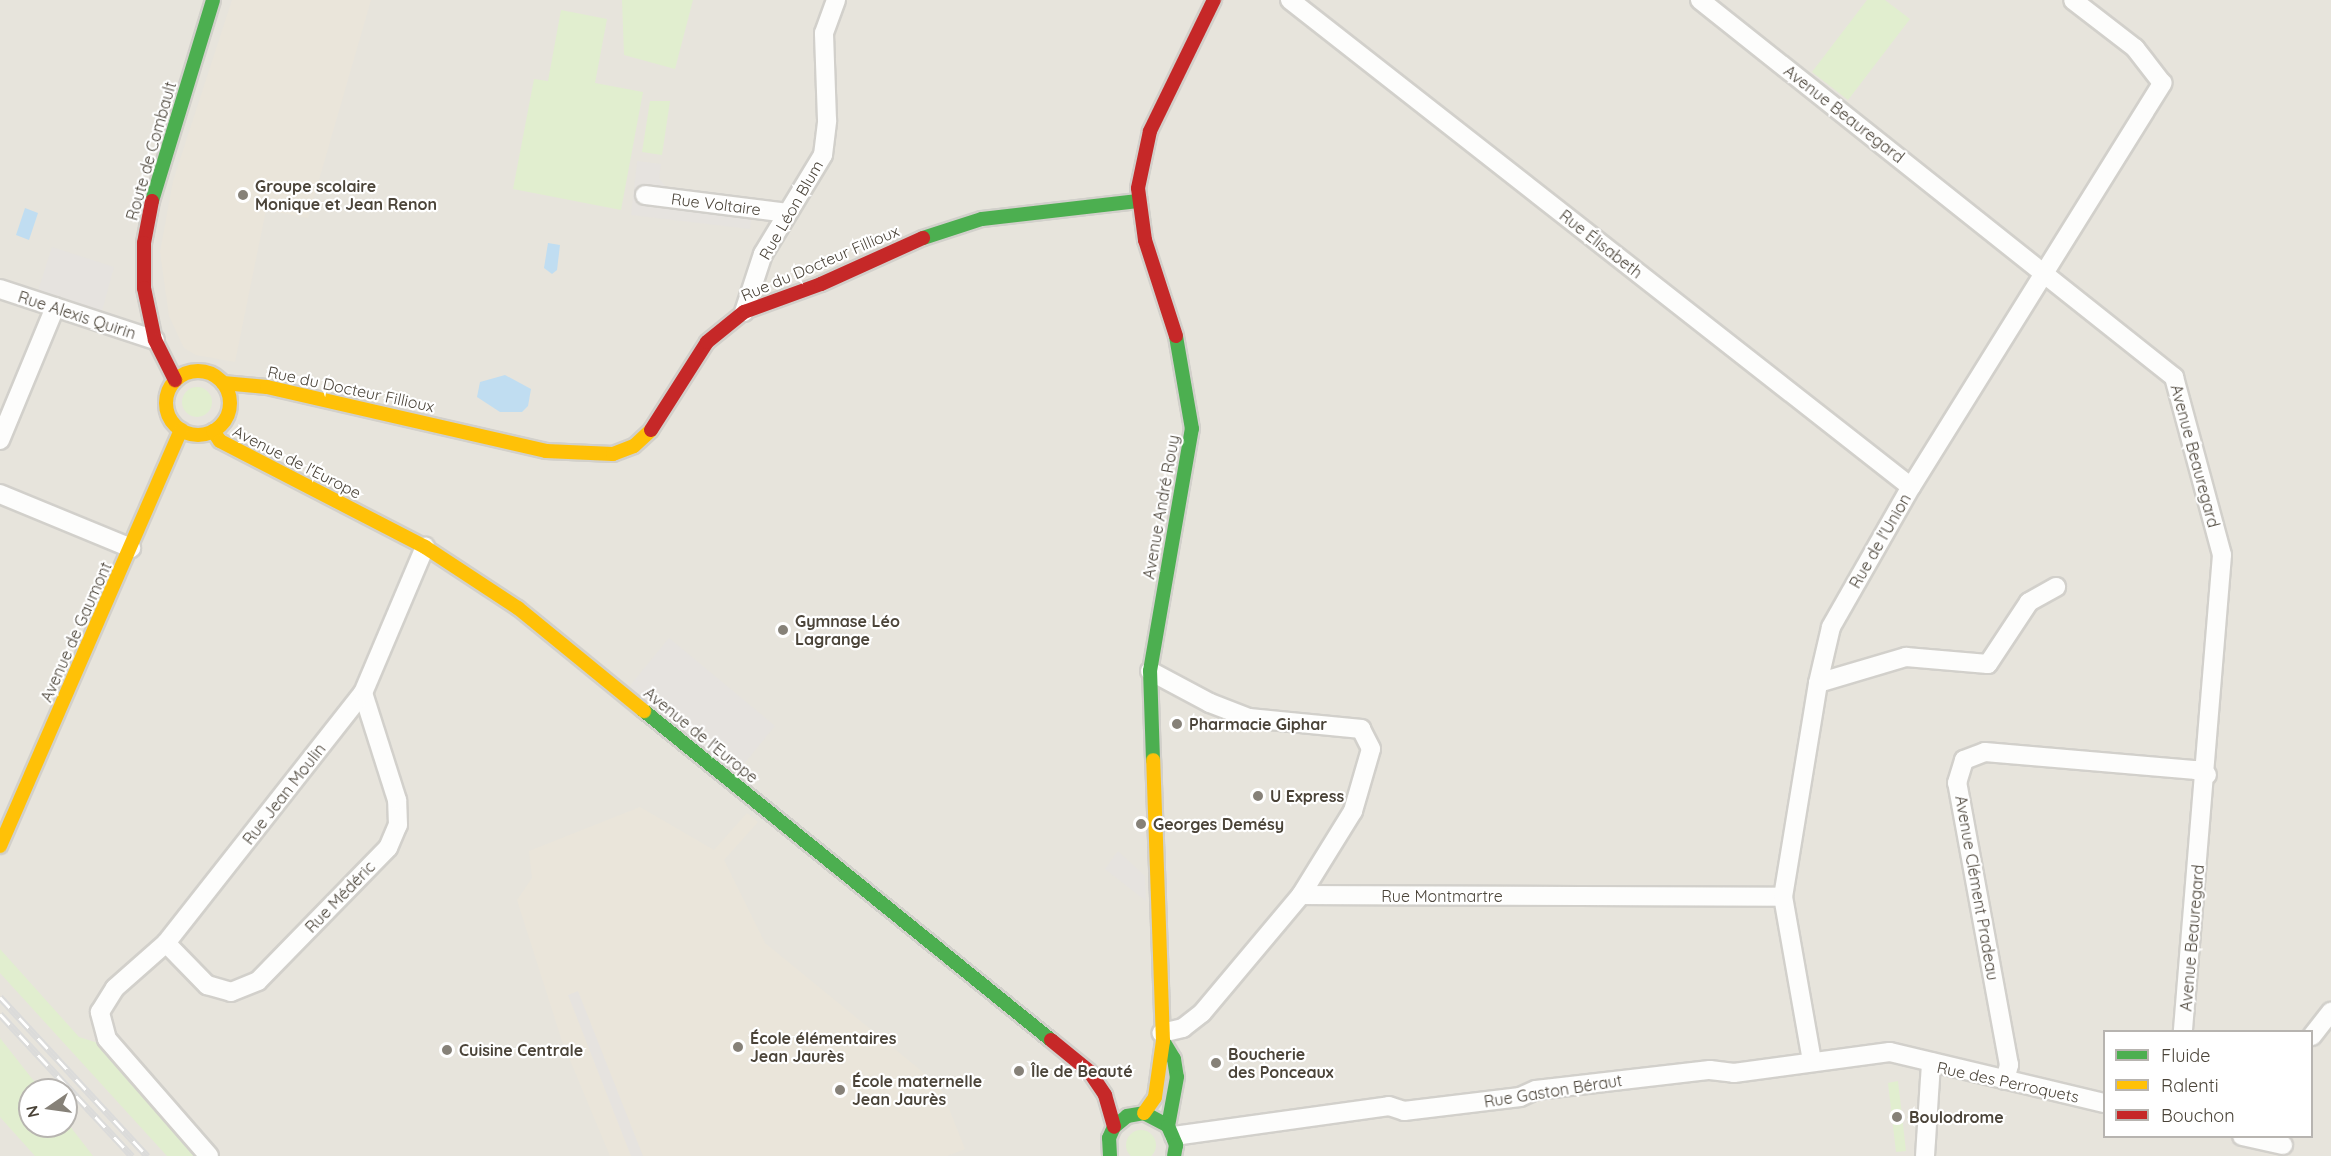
<!DOCTYPE html>
<meta charset="utf-8">
<style>
body{margin:0}
#map{position:relative;width:2331px;height:1156px;overflow:hidden;background:#f4f2ee;font-family:Quicksand,sans-serif}
div>[style]{position:absolute}
.residential>*{inset:0;background:#e7e4dc}
.education>*{inset:0;background:#eae5da}
.green>*{inset:0;background:#e1eecf}
.round{border-radius:50%}
.parking>*{inset:0;background:#e6e3df}
.water>*{inset:0;background:#c0ddf1}
.roads{filter:drop-shadow(2px 0 #d2d0cb) drop-shadow(-2px 0 #d2d0cb) drop-shadow(0 2px #d2d0cb) drop-shadow(0 -2px #d2d0cb)}
.street>*{height:18px;margin:-9px;padding:0 9px;transform-origin:9px;border-radius:9px;background:#fdfdfc}
.fast>*{height:14px;margin:-7px;padding:0 7px;transform-origin:7px;border-radius:7px;background:#4caf50}
.slow>*{height:14px;margin:-7px;padding:0 7px;transform-origin:7px;border-radius:7px;background:#ffc107}
.slow>.ring{margin:-7px;padding:0;box-sizing:content-box;background:none;border:14px solid #ffc107;border-radius:50%}
.jam>*{height:14px;margin:-7px;padding:0 7px;transform-origin:7px;border-radius:7px;background:#c62828}
.rail>*{height:7px;margin-top:-3.5px;transform-origin:0;background:repeating-linear-gradient(90deg,#fff 0 14px,#dbdbda 0 28px);box-sizing:border-box;border-block:2px solid #dbdbda}
.dots>*{width:16px;height:16px;translate:-50% -50%;box-sizing:border-box;border:3px solid #fff;border-radius:50%}
span{translate:-50% -50%;white-space:nowrap;text-align:center;line-height:1.15;-webkit-text-stroke:4.5px #fff;paint-order:stroke}
.street-label{font-size:16px;color:#4b4439}
.poi-label{font-size:16px;color:#4b4439;font-weight:700}
.left{translate:0 -50%;text-align:left}
.legend{position:absolute;left:2103px;top:1030px;width:210px;height:108px;box-sizing:border-box;background:#fff;border:2px solid #b7b4b0;margin:0;padding:8px 10px;list-style:none;font-size:18px;color:#4b4439}
.legend li{display:flex;align-items:center;gap:12px;height:30px}
.legend b{width:30px;border:2px solid #b7b4b0}
.north{position:absolute;left:18px;top:1078px;width:60px;height:60px;box-sizing:border-box;background:#fff;border:2px solid #b7b4b0;border-radius:50%;rotate:257deg;font-size:16px;font-weight:700;line-height:24px;text-align:center;color:#4b4439}
.north::after{content:'';display:block;margin:auto;width:21px;height:27px;background:#868178;clip-path:polygon(50% 0,100% 100%,50% 72%,0 100%)}
</style>
<div id="map">
<div class="residential">
<i style="clip-path:polygon(evenodd,0 0,2331px 0,2331px 1156px,0 1156px,0 0,2104px 1032px,2312px 1032px,2312px 1136px,2104px 1136px,2104px 1032px,0 0,30px 1090px,66px 1090px,66px 1126px,30px 1126px,30px 1090px)"></i>
</div>
<div class="education">
<i style="clip-path:polygon(232px 0,371px 0,308px 218px,266px 210px,235px 362px,196px 355px,184px 348px,169px 316px,160px 252px,173px 181px)"></i>
<i style="clip-path:polygon(640px 807px,714px 850px,747px 813px,758px 822px,724px 860px,765px 943px,940px 1086px,965px 1149px,947px 1156px,610px 1156px,562px 1041px,517px 900px,532px 878px,529px 851px)"></i>
</div>
<div class="green">
<i style="clip-path:polygon(622px 0,693px 0,675px 69px,624px 55px)"></i>
<i style="clip-path:polygon(1867px 0,1885px 0,1910px 19px,1848px 100px,1812px 72px)"></i>
<i style="clip-path:polygon(561px 10px,607px 19px,595px 83px,643px 92px,621px 210px,513px 189px,534px 79px,548px 81px)"></i>
<i style="clip-path:polygon(650px 101px,670px 101px,662px 155px,642px 152px)"></i>
<i class="round" style="left:182px;top:387px;width:30px;height:30px"></i>
<i style="clip-path:polygon(0 949px,79px 1037px,98px 1043px,200px 1156px,167px 1156px,0 973px)"></i>
<i style="clip-path:polygon(0 1038px,41px 1090px,30px 1090px,30px 1126px,66px 1126px,66px 1121px,93px 1156px,35px 1156px,0 1117px)"></i>
<i style="clip-path:polygon(1898px 1081px,1906px 1151px,1896px 1152px,1888px 1083px)"></i>
<i class="round" style="left:1126px;top:1130px;width:30px;height:30px"></i>
</div>
<div class="parking">
<i style="clip-path:polygon(637px 161px,661px 164px,659px 178px,665px 186px,754px 198px,750px 229px,631px 215px)"></i>
<i style="clip-path:polygon(52px 247px,114px 267px,102px 311px,38px 291px)"></i>
<i style="clip-path:polygon(669px 638px,775px 726px,734px 776px,628px 688px)"></i>
<i style="clip-path:polygon(1118px 851px,1145px 876px,1146px 901px,1105px 869px)"></i>
<i style="clip-path:polygon(578px 991px,643px 1156px,631px 1156px,568px 995px)"></i>
</div>
<div class="water">
<i style="clip-path:polygon(25px 208px,38px 213px,29px 240px,16px 235px)"></i>
<i style="clip-path:polygon(548px 243px,560px 245px,557px 270px,552px 274px,544px 268px)"></i>
<i style="clip-path:polygon(505px 375px,531px 389px,528px 406px,522px 412px,500px 412px,477px 397px,480px 382px)"></i>
</div>
<div class="roads">
<div class="street">
<i style="left:1290px;top:0;width:789px;rotate:38.1deg"></i>
<i style="left:1700px;top:0;width:606px;rotate:38.5deg"></i>
<i style="left:2174px;top:377px;width:184px;rotate:74.9deg"></i>
<i style="left:2222px;top:555px;width:479px;rotate:94.7deg"></i>
<i style="left:645px;top:195px;width:143px;rotate:7.2deg"></i>
<i style="left:0;top:289px;width:163px;rotate:18.2deg"></i>
<i style="left:744px;top:312px;width:61px;rotate:-71.9deg"></i>
<i style="left:763px;top:254px;width:116px;rotate:-58.8deg"></i>
<i style="left:823px;top:155px;width:35px;rotate:-83deg"></i>
<i style="left:827px;top:120px;width:87px;rotate:-92deg"></i>
<i style="left:824px;top:33px;width:35px;rotate:-70deg"></i>
<i style="left:0;top:440px;width:144px;rotate:-67.5deg"></i>
<i style="left:0;top:494px;width:142px;rotate:22.4deg"></i>
<i style="left:1150px;top:671px;width:68px;rotate:28.1deg"></i>
<i style="left:1210px;top:703px;width:42px;rotate:21deg"></i>
<i style="left:1249px;top:718px;width:113px;rotate:5.6deg"></i>
<i style="left:1361px;top:729px;width:22px;rotate:63deg"></i>
<i style="left:1371px;top:749px;width:65px;rotate:106.2deg"></i>
<i style="left:1353px;top:811px;width:99px;rotate:121.8deg"></i>
<i style="left:1301px;top:895px;width:154px;rotate:130deg"></i>
<i style="left:1202px;top:1013px;width:24px;rotate:142deg"></i>
<i style="left:1183px;top:1028px;width:22px;rotate:167deg"></i>
<i style="left:1818px;top:683px;width:92px;rotate:-16.5deg"></i>
<i style="left:1906px;top:657px;width:82px;rotate:4.9deg"></i>
<i style="left:1988px;top:664px;width:74px;rotate:-56.5deg"></i>
<i style="left:2029px;top:602px;width:31px;rotate:-29deg"></i>
<i style="left:1301px;top:895px;width:482px;rotate:0.2deg"></i>
<i style="left:166px;top:943px;width:59px;rotate:45.7deg"></i>
<i style="left:207px;top:985px;width:25px;rotate:16deg"></i>
<i style="left:231px;top:992px;width:29px;rotate:-22deg"></i>
<i style="left:258px;top:981px;width:186px;rotate:-45.7deg"></i>
<i style="left:388px;top:848px;width:25px;rotate:-67deg"></i>
<i style="left:398px;top:825px;width:25px;rotate:-92deg"></i>
<i style="left:397px;top:800px;width:112px;rotate:-107.6deg"></i>
<i style="left:2312px;top:1036px;width:31px;rotate:-52deg"></i>
<i style="left:1812px;top:1061px;width:167px;rotate:-100deg"></i>
<i style="left:1783px;top:897px;width:217px;rotate:-80.7deg"></i>
<i style="left:1818px;top:683px;width:57px;rotate:-76.9deg"></i>
<i style="left:1831px;top:627px;width:161px;rotate:-60.3deg"></i>
<i style="left:1911px;top:487px;width:476px;rotate:-58.1deg"></i>
<i style="left:2162px;top:83px;width:44px;rotate:-127.6deg"></i>
<i style="left:2135px;top:48px;width:78px;rotate:-142.3deg"></i>
<i style="left:2005px;top:1080px;width:16px;rotate:-75deg"></i>
<i style="left:2009px;top:1065px;width:287px;rotate:-100.4deg"></i>
<i style="left:1957px;top:783px;width:24px;rotate:-73deg"></i>
<i style="left:1964px;top:760px;width:22px;rotate:-21deg"></i>
<i style="left:1985px;top:752px;width:212px;rotate:4.9deg"></i>
<i style="left:2196px;top:770px;width:12px;rotate:24deg"></i>
<i style="left:1174px;top:1136px;width:217px;rotate:-7.9deg"></i>
<i style="left:1389px;top:1106px;width:16px;rotate:18deg"></i>
<i style="left:1404px;top:1111px;width:117px;rotate:-6.9deg"></i>
<i style="left:1520px;top:1097px;width:17px;rotate:-24deg"></i>
<i style="left:1536px;top:1090px;width:175px;rotate:-6.6deg"></i>
<i style="left:1710px;top:1070px;width:24px;rotate:7deg"></i>
<i style="left:1734px;top:1073px;width:157px;rotate:-7.7deg"></i>
<i style="left:1890px;top:1052px;width:220px;rotate:13.4deg"></i>
<i style="left:2242px;top:1136px;width:42px;rotate:12.4deg"></i>
<i style="left:209px;top:1156px;width:155px;rotate:-131.1deg"></i>
<i style="left:107px;top:1039px;width:28px;rotate:-105deg"></i>
<i style="left:100px;top:1012px;width:28px;rotate:-58deg"></i>
<i style="left:115px;top:988px;width:68px;rotate:-41.4deg"></i>
<i style="left:166px;top:943px;width:318px;rotate:-51.8deg"></i>
<i style="left:363px;top:693px;width:159px;rotate:-67deg"></i>
<i style="left:1925px;top:1156px;width:94px;rotate:-86.3deg"></i>
</div>
<div class="fast">
<i style="left:152px;top:201px;width:210px;rotate:-73.1deg"></i>
<i style="left:923px;top:238px;width:62px;rotate:-17.9deg"></i>
<i style="left:982px;top:219px;width:157px;rotate:-6.6deg"></i>
<i style="left:644px;top:711px;width:523px;rotate:38.95deg"></i>
<i style="left:1153px;top:760px;width:89px;rotate:-91.9deg"></i>
<i style="left:1150px;top:671px;width:246px;rotate:-80.2deg"></i>
<i style="left:1192px;top:429px;width:94px;rotate:-99.8deg"></i>
<i style="left:1165px;top:1044px;width:17px;rotate:59deg"></i>
<i style="left:1174px;top:1059px;width:18px;rotate:81deg"></i>
<i style="left:1177px;top:1077px;width:50px;rotate:100.4deg"></i>
<i style="left:1110px;top:1156px;width:18px;rotate:-93deg"></i>
<i style="left:1109px;top:1138px;width:12px;rotate:-66deg"></i>
<i style="left:1114px;top:1127px;width:17px;rotate:-40deg"></i>
<i style="left:1127px;top:1116px;width:17px;rotate:-10deg"></i>
<i style="left:1144px;top:1113px;width:27px;rotate:28deg"></i>
<i style="left:1168px;top:1126px;width:21px;rotate:67deg"></i>
<i style="left:1176px;top:1145px;width:11px;rotate:100deg"></i>
</div>
<div class="slow">
<i class="ring" style="left:166px;top:371px;width:50px;height:50px"></i>
<i style="left:223px;top:383px;width:44px;rotate:5.2deg"></i>
<i style="left:267px;top:387px;width:286px;rotate:12.9deg"></i>
<i style="left:546px;top:451px;width:67px;rotate:2.6deg"></i>
<i style="left:613px;top:454px;width:22px;rotate:-21deg"></i>
<i style="left:634px;top:446px;width:23px;rotate:-43deg"></i>
<i style="left:213px;top:431px;width:12px;rotate:55deg"></i>
<i style="left:220px;top:441px;width:231px;rotate:27.3deg"></i>
<i style="left:425px;top:547px;width:111px;rotate:33.3deg"></i>
<i style="left:518px;top:608px;width:163px;rotate:39.3deg"></i>
<i style="left:0;top:846px;width:454px;rotate:-66.5deg"></i>
<i style="left:1144px;top:1113px;width:19px;rotate:-55deg"></i>
<i style="left:1155px;top:1097px;width:57px;rotate:-81.9deg"></i>
<i style="left:1163px;top:1041px;width:281px;rotate:-92deg"></i>
</div>
<div class="jam">
<i style="left:152px;top:201px;width:43px;rotate:100.8deg"></i>
<i style="left:144px;top:243px;width:45px;rotate:90deg"></i>
<i style="left:144px;top:288px;width:53px;rotate:78.1deg"></i>
<i style="left:155px;top:340px;width:45px;rotate:63.4deg"></i>
<i style="left:1176px;top:336px;width:101px;rotate:-107.9deg"></i>
<i style="left:1145px;top:240px;width:52px;rotate:-97.7deg"></i>
<i style="left:1138px;top:188px;width:58px;rotate:-78.1deg"></i>
<i style="left:1150px;top:131px;width:146px;rotate:-64deg"></i>
<i style="left:651px;top:430px;width:104px;rotate:-57.5deg"></i>
<i style="left:707px;top:342px;width:48px;rotate:-39deg"></i>
<i style="left:744px;top:312px;width:82px;rotate:-20deg"></i>
<i style="left:821px;top:284px;width:112px;rotate:-24.3deg"></i>
<i style="left:1051px;top:1040px;width:49px;rotate:39.2deg"></i>
<i style="left:1089px;top:1071px;width:29px;rotate:56deg"></i>
<i style="left:1105px;top:1095px;width:33px;rotate:74deg"></i>
</div>
</div>
<div class="rail">
<i style="left:0;top:997px;width:217px;rotate:47.2deg"></i>
<i style="left:0;top:1014px;width:194px;rotate:47.1deg"></i>
</div>
<div class="dots">
<i style="left:243px;top:195px;background:#868178"></i>
<i style="left:783px;top:630px;background:#868178"></i>
<i style="left:1177px;top:724px;background:#868178"></i>
<i style="left:1258px;top:796px;background:#868178"></i>
<i style="left:1141px;top:824px;background:#868178"></i>
<i style="left:738px;top:1047px;background:#868178"></i>
<i style="left:447px;top:1050px;background:#868178"></i>
<i style="left:1216px;top:1063px;background:#868178"></i>
<i style="left:1019px;top:1071px;background:#868178"></i>
<i style="left:840px;top:1090px;background:#868178"></i>
<i style="left:1897px;top:1117px;background:#868178"></i>
</div>
<div class="street-label">
<span style="left:1844px;top:114px;rotate:38deg">Avenue Beauregard</span>
<span style="left:151px;top:151px;rotate:-74deg">Route de Combault</span>
<span style="left:716px;top:204px;rotate:7deg">Rue Voltaire</span>
<span style="left:791px;top:210px;rotate:-60deg">Rue Léon Blum</span>
<span style="left:1601px;top:244px;rotate:38deg">Rue Élisabeth</span>
<span style="left:820px;top:263px;rotate:-23deg">Rue du Docteur Fillioux</span>
<span style="left:77px;top:315px;rotate:18deg">Rue Alexis Quirin</span>
<span style="left:351px;top:389px;rotate:12deg">Rue du Docteur Fillioux</span>
<span style="left:2195px;top:456px;rotate:75deg">Avenue Beauregard</span>
<span style="left:297px;top:462px;rotate:27deg">Avenue de l'Europe</span>
<span style="left:1161px;top:507px;rotate:-80deg">Avenue André Rouy</span>
<span style="left:1880px;top:541px;rotate:-60deg">Rue de l'Union</span>
<span style="left:76px;top:632px;rotate:-66deg">Avenue de Gaumont</span>
<span style="left:701px;top:735px;rotate:39deg">Avenue de l'Europe</span>
<span style="left:284px;top:794px;rotate:-52deg">Rue Jean Moulin</span>
<span style="left:1977px;top:888px;rotate:80deg">Avenue Clément Pradeau</span>
<span style="left:1442px;top:896px">Rue Montmartre</span>
<span style="left:340px;top:897px;rotate:-46deg">Rue Médéric</span>
<span style="left:2192px;top:938px;rotate:-85deg">Avenue Beauregard</span>
<span style="left:2008px;top:1082px;rotate:12deg">Rue des Perroquets</span>
<span style="left:1553px;top:1091px;rotate:-9deg">Rue Gaston Béraut</span>
</div>
<div class="poi-label">
<span class="left" style="left:255px;top:195px">Groupe scolaire<br>Monique et Jean Renon</span>
<span class="left" style="left:795px;top:630px">Gymnase Léo<br>Lagrange</span>
<span class="left" style="left:1189px;top:724px">Pharmacie Giphar</span>
<span class="left" style="left:1270px;top:796px">U Express</span>
<span class="left" style="left:1153px;top:824px">Georges Demésy</span>
<span class="left" style="left:750px;top:1047px">École élémentaires<br>Jean Jaurès</span>
<span class="left" style="left:459px;top:1050px">Cuisine Centrale</span>
<span class="left" style="left:1228px;top:1063px">Boucherie<br>des Ponceaux</span>
<span class="left" style="left:1031px;top:1071px">Île de Beauté</span>
<span class="left" style="left:852px;top:1090px">École maternelle<br>Jean Jaurès</span>
<span class="left" style="left:1909px;top:1117px">Boulodrome</span>
</div>
<ul class="legend">
<li><b style="height:8px;background:#4caf50"></b>Fluide</li>
<li><b style="height:8px;background:#ffc107"></b>Ralenti</li>
<li><b style="height:8px;background:#c62828"></b>Bouchon</li>
</ul>
<div class="north">N</div>
</div>
